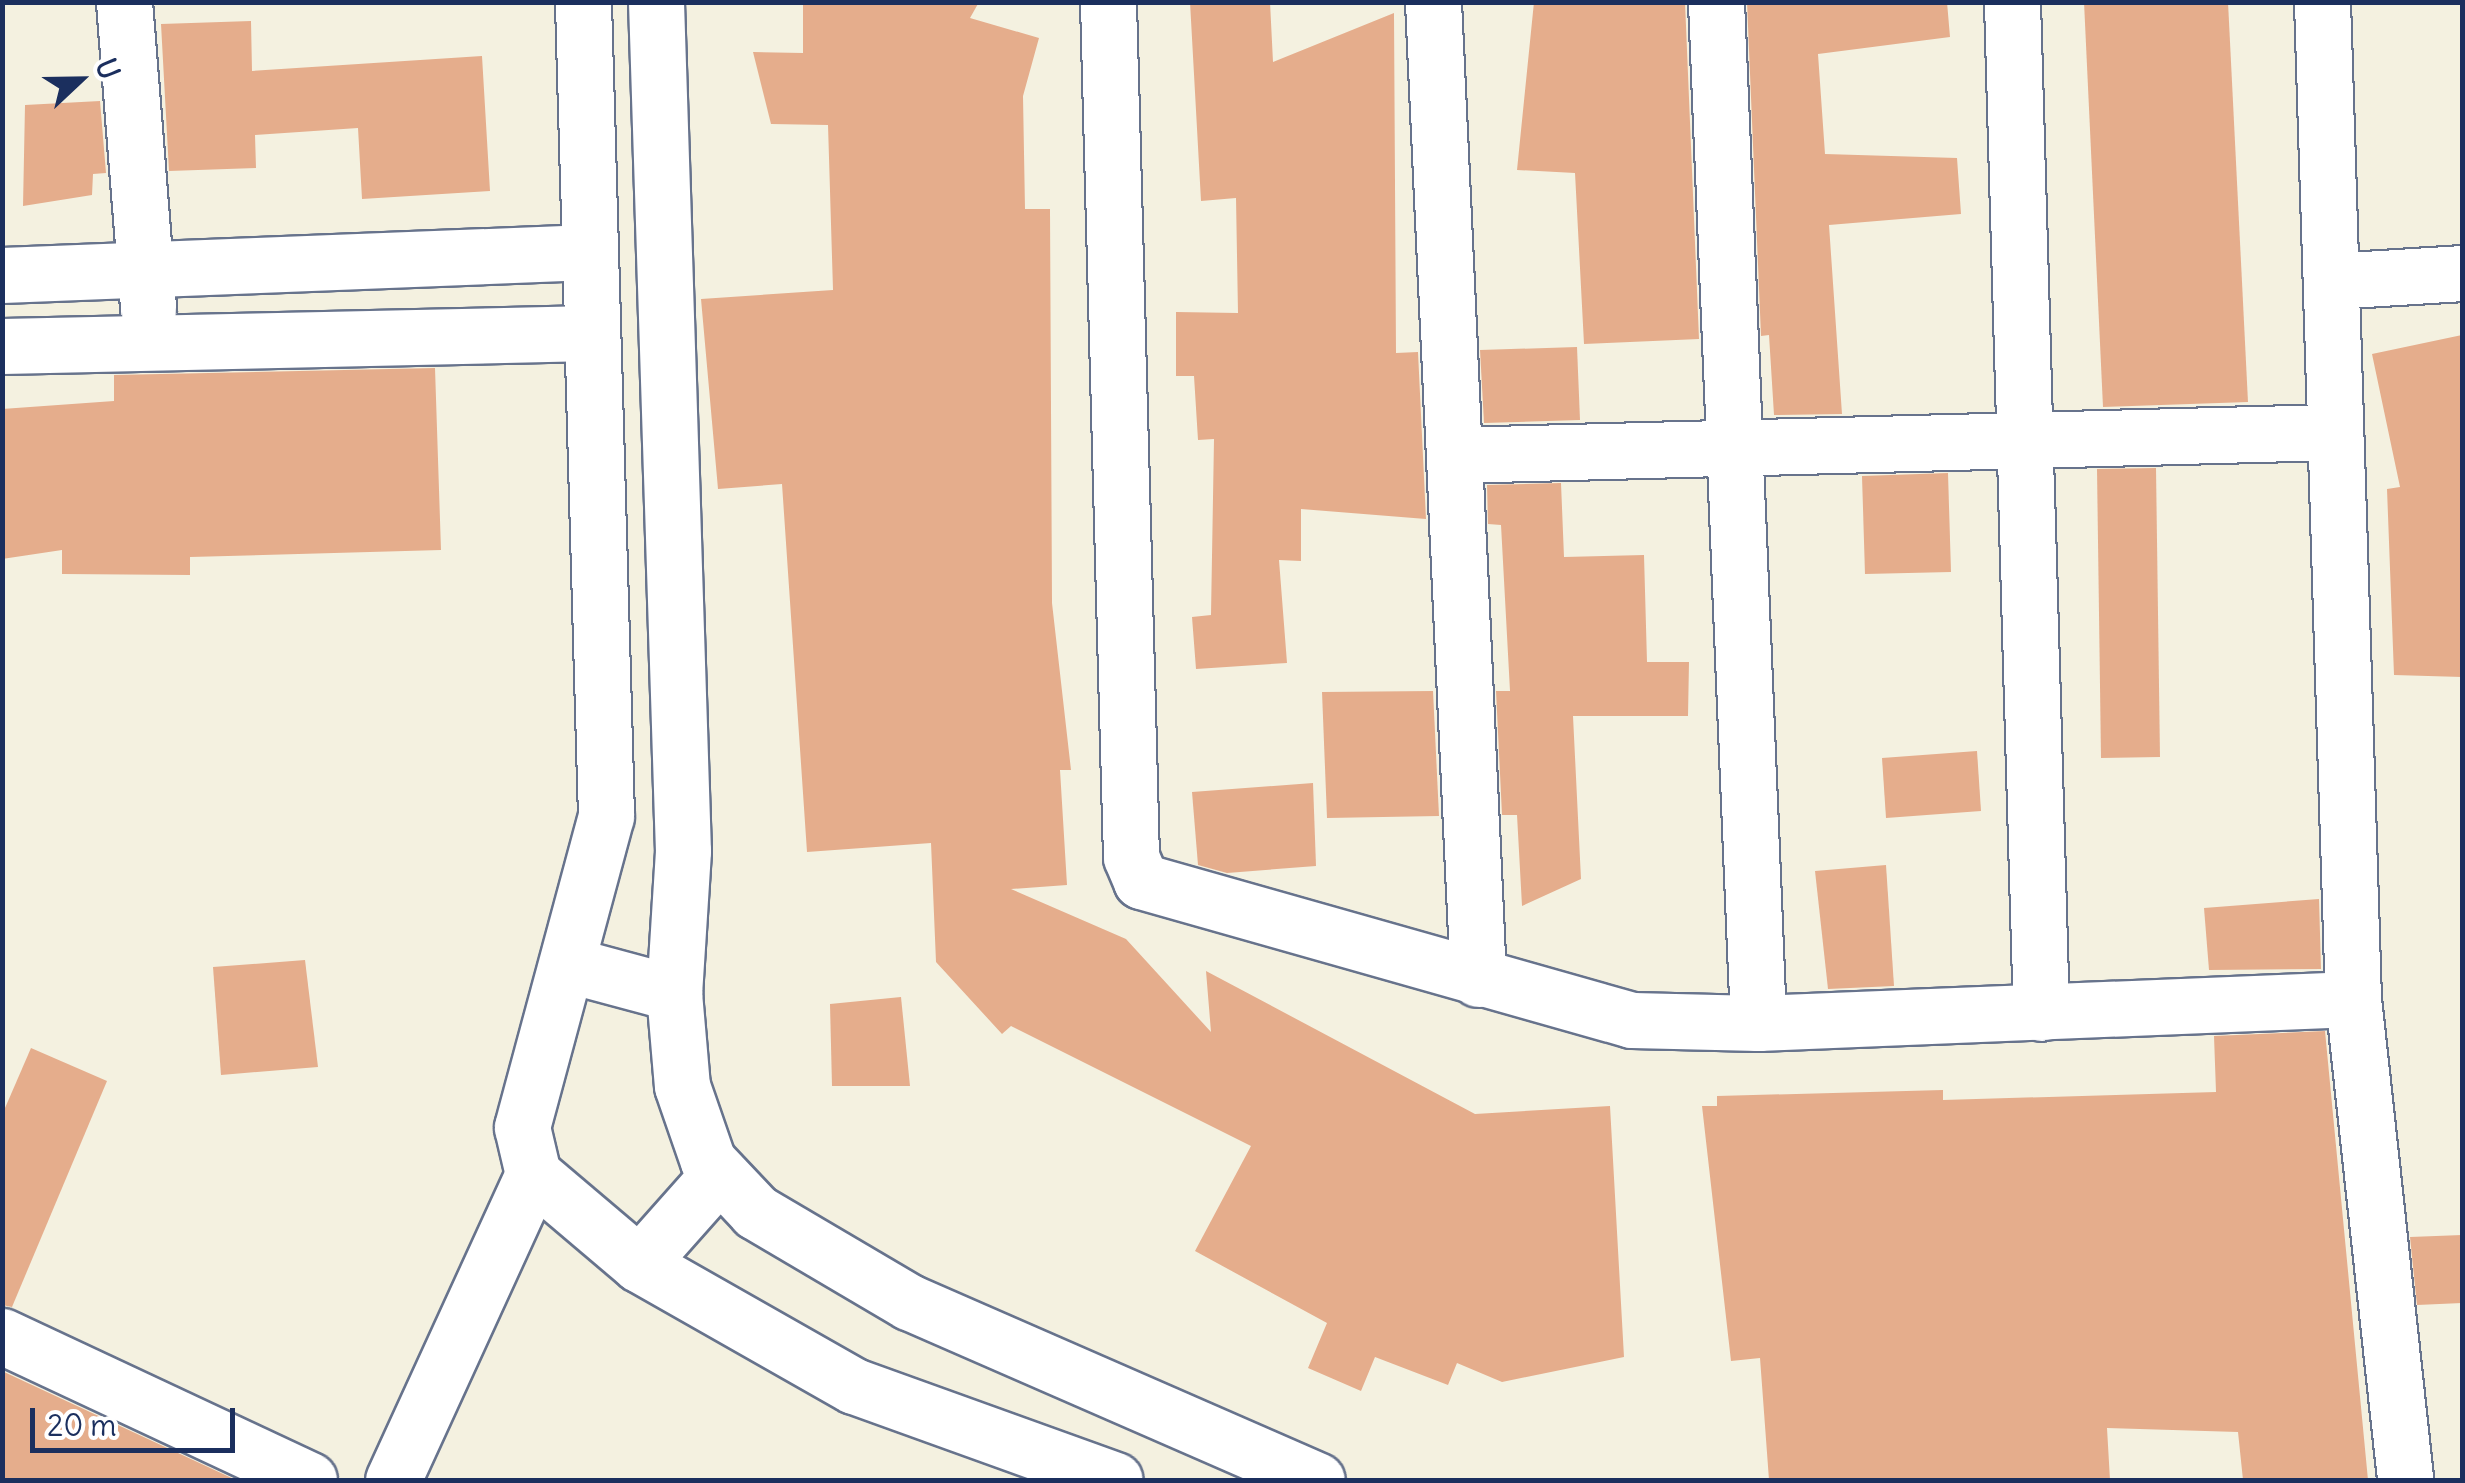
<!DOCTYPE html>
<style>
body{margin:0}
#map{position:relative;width:2465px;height:1483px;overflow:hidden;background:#f4f1e0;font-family:Delius,sans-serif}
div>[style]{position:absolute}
.building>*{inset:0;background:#e5ad8c}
.roads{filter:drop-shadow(2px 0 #67738c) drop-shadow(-2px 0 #67738c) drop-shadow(0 2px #67738c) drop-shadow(0 -2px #67738c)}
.street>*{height:55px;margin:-27.5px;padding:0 27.5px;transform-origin:27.5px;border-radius:27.5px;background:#fff}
span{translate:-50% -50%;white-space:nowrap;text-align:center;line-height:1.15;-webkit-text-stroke:9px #fff;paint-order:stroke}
.frame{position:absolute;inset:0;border:5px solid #1b2f5e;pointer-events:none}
.north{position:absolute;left:30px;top:30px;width:100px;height:100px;-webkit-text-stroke:8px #fff;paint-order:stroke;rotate:68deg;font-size:28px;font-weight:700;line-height:40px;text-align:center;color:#1b2f5e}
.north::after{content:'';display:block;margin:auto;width:35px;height:45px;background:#1b2f5e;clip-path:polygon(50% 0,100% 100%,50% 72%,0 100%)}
.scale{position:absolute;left:30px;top:1408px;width:205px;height:45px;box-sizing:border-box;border:5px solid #1b2f5e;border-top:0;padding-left:12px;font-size:30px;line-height:35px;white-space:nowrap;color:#1b2f5e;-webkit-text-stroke:8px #fff;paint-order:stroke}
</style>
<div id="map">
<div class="building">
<i style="clip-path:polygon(803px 2px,979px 2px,970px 18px,1039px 38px,1023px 96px,1025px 209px,1050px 209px,1052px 603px,1071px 770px,1060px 770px,1067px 885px,1011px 889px,1126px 939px,1211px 1032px,1206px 971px,1475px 1114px,1610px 1106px,1624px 1357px,1502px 1382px,1457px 1363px,1448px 1385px,1375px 1357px,1361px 1391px,1308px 1368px,1327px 1323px,1195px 1251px,1251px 1146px,1011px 1026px,1002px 1034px,936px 962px,931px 843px,807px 852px,782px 484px,718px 489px,701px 299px,833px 290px,828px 125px,771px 124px,753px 52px,803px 53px)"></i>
<i style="clip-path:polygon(1190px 2px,1270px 2px,1273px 62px,1394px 13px,1396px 353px,1418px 352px,1426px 519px,1301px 509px,1301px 561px,1279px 560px,1287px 663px,1196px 669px,1192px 617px,1211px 615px,1214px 439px,1198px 440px,1194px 376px,1176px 376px,1176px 312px,1238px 313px,1236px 198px,1201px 201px)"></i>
<i style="clip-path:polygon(1534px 2px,1685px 2px,1699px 339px,1584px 344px,1575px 173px,1517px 170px)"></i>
<i style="clip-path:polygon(1747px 2px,1947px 2px,1950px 37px,1818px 54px,1825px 154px,1957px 158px,1961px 214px,1829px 225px,1842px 414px,1774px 415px,1769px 335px,1761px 336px)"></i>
<i style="clip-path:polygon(2084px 2px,2228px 2px,2248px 402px,2103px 407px)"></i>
<i style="clip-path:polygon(251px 21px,252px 71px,482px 56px,490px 191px,362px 199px,358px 128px,255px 135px,256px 168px,169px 171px,161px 24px)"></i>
<i style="clip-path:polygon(100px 101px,106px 173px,93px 174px,92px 195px,23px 206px,25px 105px)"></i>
<i style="clip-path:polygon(2462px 335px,2462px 677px,2394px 675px,2387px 489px,2400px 487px,2372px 354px)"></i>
<i style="clip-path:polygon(1577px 347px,1580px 420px,1484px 423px,1480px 350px)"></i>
<i style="clip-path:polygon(435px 368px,441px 550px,190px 557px,190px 575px,62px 574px,62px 550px,2px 559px,2px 409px,114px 401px,114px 375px)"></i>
<i style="clip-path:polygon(2156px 468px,2160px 757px,2101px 758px,2097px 469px)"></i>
<i style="clip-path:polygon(1948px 473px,1951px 572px,1865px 574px,1862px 476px)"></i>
<i style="clip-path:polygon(1561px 483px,1564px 557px,1644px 555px,1647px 662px,1689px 662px,1688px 716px,1573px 716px,1581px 879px,1522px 906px,1517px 815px,1502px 815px,1496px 691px,1510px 691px,1501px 525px,1488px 524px,1487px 485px)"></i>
<i style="clip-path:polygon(1433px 691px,1439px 816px,1327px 818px,1322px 692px)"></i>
<i style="clip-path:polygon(1977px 751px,1981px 811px,1886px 818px,1882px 758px)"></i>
<i style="clip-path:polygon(1313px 783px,1316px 866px,1227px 873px,1198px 865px,1192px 792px)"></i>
<i style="clip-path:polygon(1886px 865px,1894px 986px,1828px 989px,1815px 871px)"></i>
<i style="clip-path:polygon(2319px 899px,2321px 969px,2209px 970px,2204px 908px)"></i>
<i style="clip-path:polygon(305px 960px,318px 1067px,221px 1075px,213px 967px)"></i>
<i style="clip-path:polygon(901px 997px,910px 1086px,832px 1086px,830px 1004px)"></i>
<i style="clip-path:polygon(2325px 1031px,2368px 1480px,2243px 1480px,2238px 1432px,2107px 1428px,2110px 1480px,1769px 1480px,1760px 1358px,1731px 1361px,1702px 1106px,1717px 1106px,1717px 1096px,1943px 1090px,1943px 1100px,2216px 1092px,2214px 1036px)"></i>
<i style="clip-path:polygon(31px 1048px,107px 1081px,12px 1307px,2px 1305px,2px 1115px)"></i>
<i style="clip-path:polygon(2462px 1235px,2462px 1303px,2417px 1305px,2410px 1237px)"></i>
<i style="clip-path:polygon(2px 1371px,236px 1480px,2px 1480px)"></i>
</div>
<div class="roads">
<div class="street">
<i style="left:124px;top:2px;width:308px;rotate:85.5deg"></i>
<i style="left:656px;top:2px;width:849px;rotate:88.18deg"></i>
<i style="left:683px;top:851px;width:142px;rotate:93.6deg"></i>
<i style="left:674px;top:993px;width:93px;rotate:85.1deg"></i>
<i style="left:682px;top:1086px;width:79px;rotate:70.9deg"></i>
<i style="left:708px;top:1161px;width:70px;rotate:46.7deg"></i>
<i style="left:756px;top:1212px;width:178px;rotate:30.5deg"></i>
<i style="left:909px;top:1302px;width:445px;rotate:23.6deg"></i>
<i style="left:1108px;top:2px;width:855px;rotate:88.46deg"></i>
<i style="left:1131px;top:857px;width:26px;rotate:67deg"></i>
<i style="left:1141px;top:881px;width:510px;rotate:15.81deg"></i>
<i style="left:1632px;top:1020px;width:126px;rotate:1.4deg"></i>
<i style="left:1758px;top:1023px;width:595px;rotate:-2.31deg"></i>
<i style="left:2353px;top:999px;width:997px;rotate:-91.78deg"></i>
<i style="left:1433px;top:2px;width:978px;rotate:87.36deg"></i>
<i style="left:1716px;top:2px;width:1022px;rotate:87.64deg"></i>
<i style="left:2012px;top:2px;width:1011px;rotate:88.36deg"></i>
<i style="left:2px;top:275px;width:587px;rotate:-2.24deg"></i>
<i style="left:2332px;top:281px;width:130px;rotate:-3.5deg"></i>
<i style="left:2px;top:346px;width:589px;rotate:-1.26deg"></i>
<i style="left:1454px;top:455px;width:879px;rotate:-1.5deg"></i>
<i style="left:570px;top:965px;width:108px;rotate:15.1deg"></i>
<i style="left:2353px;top:999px;width:484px;rotate:83.8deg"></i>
<i style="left:533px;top:1174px;width:139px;rotate:40.3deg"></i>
<i style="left:639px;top:1264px;width:247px;rotate:29.6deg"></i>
<i style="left:854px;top:1386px;width:277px;rotate:19.8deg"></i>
<i style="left:639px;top:1264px;width:120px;rotate:-48.4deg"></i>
<i style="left:2px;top:1336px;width:339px;rotate:25.1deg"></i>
<i style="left:393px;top:1480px;width:337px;rotate:-65.4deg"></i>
<i style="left:533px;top:1174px;width:48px;rotate:-103.2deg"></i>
<i style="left:522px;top:1127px;width:322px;rotate:-74.9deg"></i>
<i style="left:606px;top:816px;width:814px;rotate:-91.62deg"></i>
</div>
</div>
<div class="frame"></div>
<div class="north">U</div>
<div class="scale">20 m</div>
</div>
